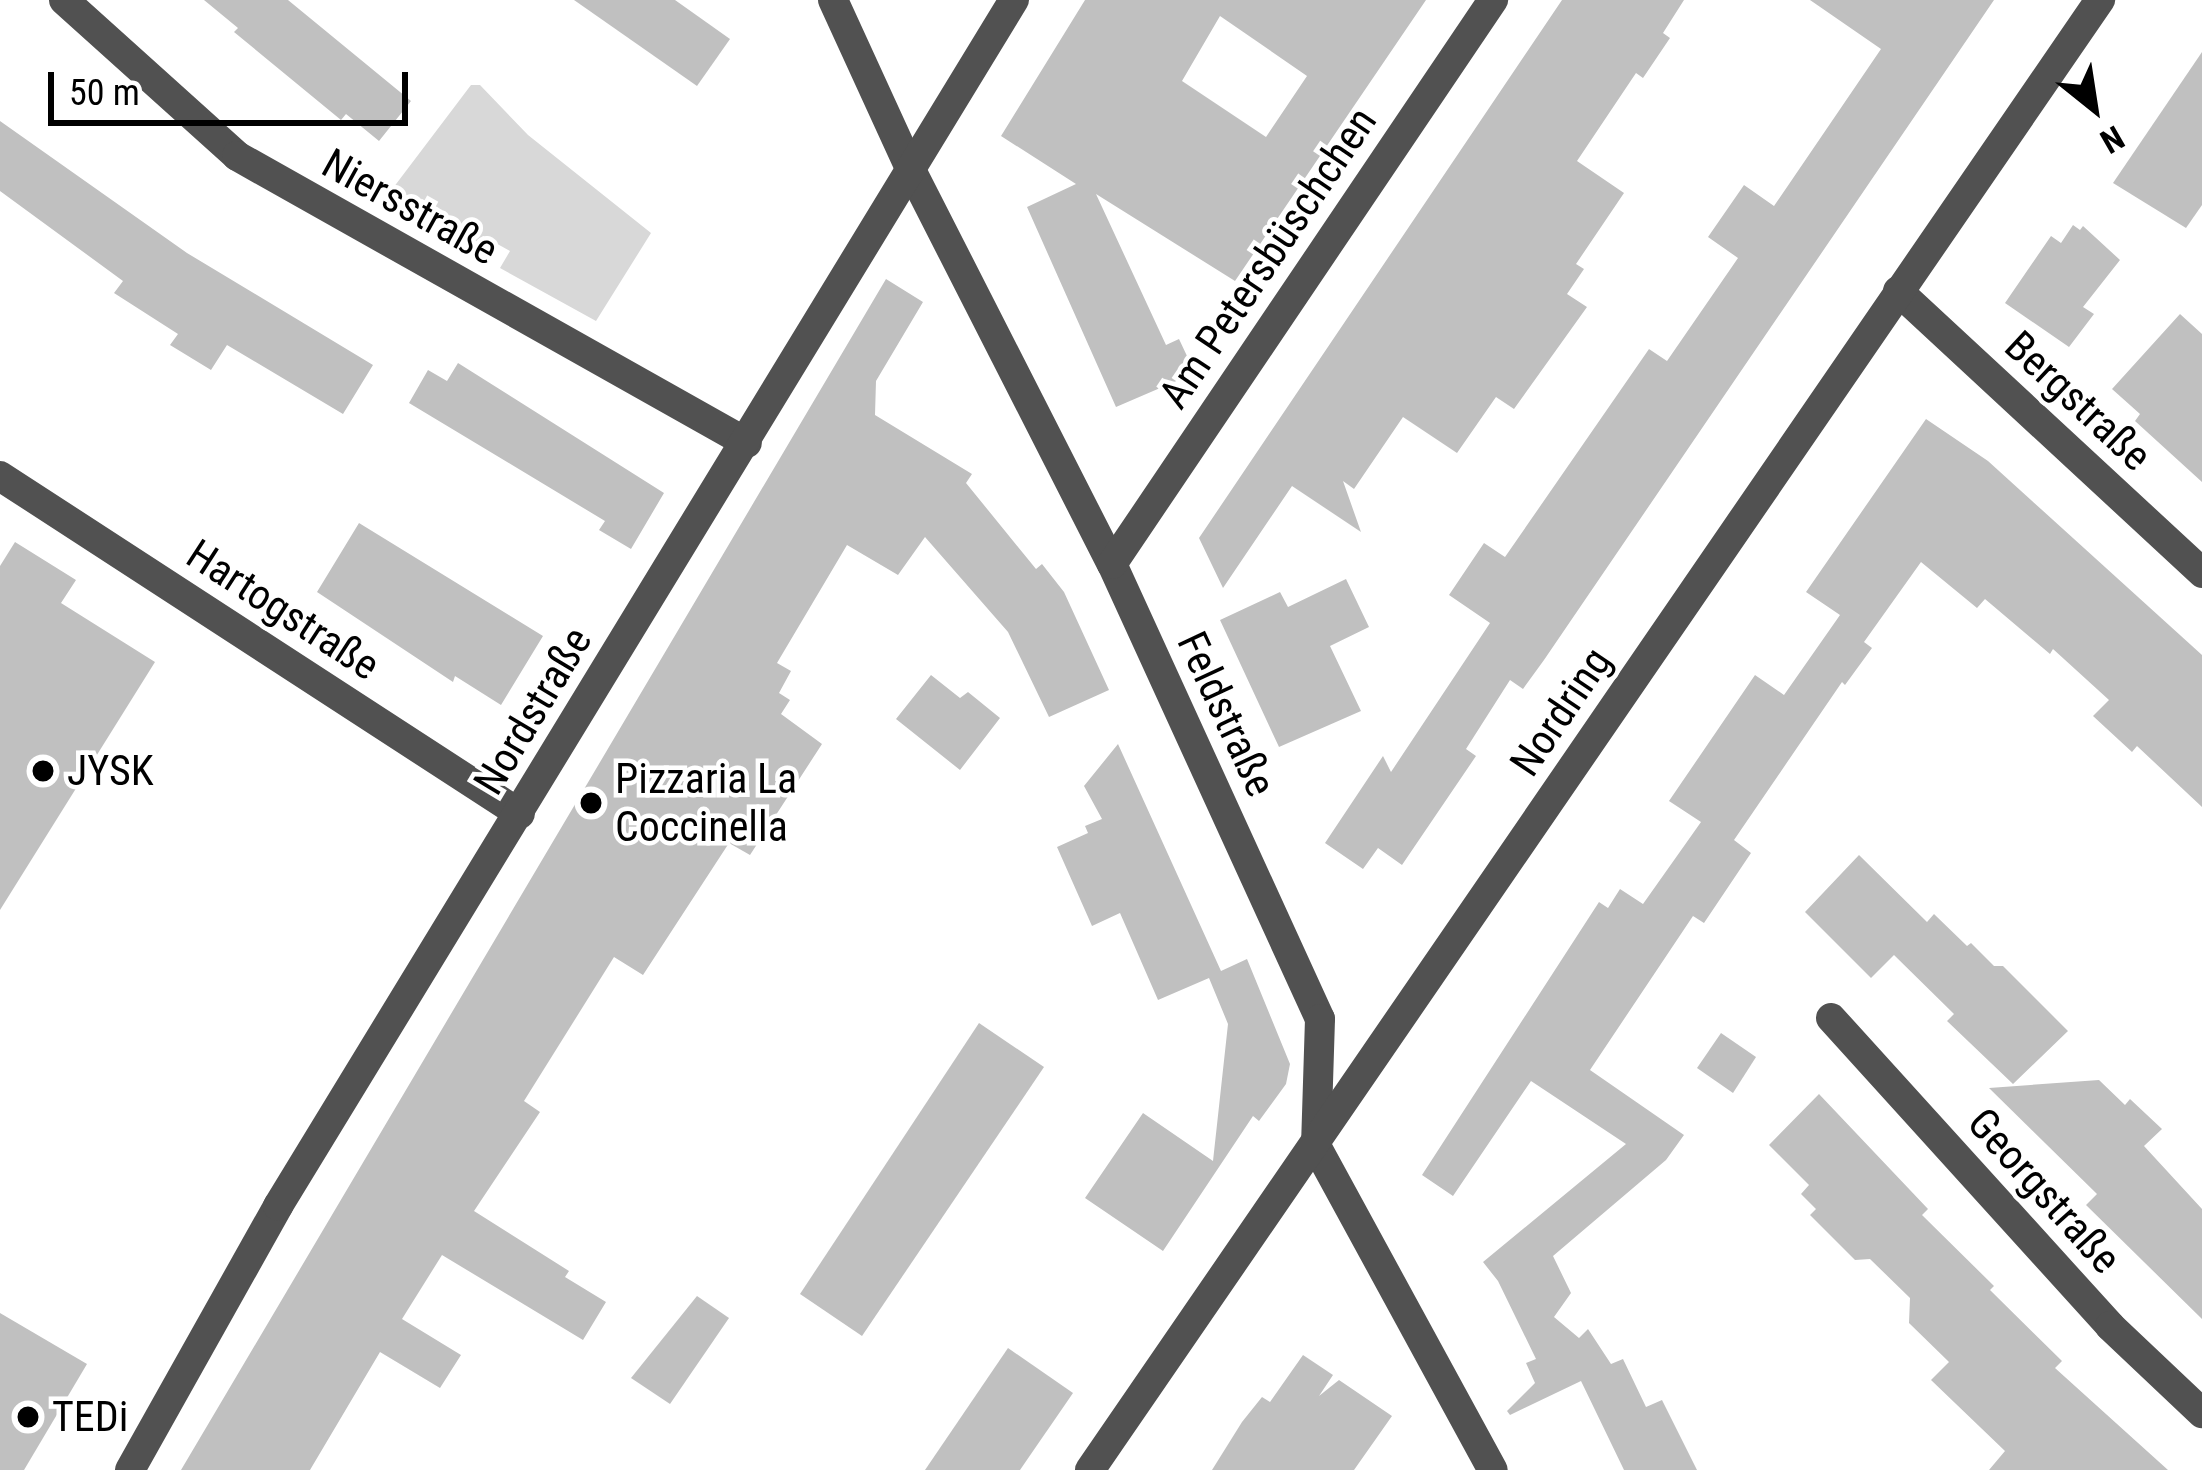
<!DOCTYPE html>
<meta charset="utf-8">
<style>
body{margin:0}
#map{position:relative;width:2202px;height:1470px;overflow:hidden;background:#fff;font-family:"Roboto Condensed",sans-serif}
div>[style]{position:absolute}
.green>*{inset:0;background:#d8d8d8}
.building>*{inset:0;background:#c0c0c0}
.minor>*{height:30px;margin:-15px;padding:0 15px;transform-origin:15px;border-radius:15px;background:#515151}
.dots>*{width:33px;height:33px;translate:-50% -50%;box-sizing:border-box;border:6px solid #fff;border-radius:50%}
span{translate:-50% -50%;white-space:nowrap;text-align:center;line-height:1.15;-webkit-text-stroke:9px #fff;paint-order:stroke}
.street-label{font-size:42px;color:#000}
.poi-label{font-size:42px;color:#000}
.left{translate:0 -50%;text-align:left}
.north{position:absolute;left:2034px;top:48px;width:120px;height:120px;-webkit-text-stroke:9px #fff;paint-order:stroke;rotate:150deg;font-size:33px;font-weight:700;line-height:48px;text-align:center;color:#000}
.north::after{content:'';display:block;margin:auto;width:42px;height:54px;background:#000;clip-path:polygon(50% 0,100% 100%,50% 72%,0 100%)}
.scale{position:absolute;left:48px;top:72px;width:360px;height:54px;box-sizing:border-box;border:6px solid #000;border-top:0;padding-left:15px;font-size:36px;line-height:42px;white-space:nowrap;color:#000;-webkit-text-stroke:9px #fff;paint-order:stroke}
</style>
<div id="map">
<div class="green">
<i style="clip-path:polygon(471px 85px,480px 85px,528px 135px,651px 233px,596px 321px,500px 268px,510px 251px,483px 236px,473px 252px,384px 200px)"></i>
</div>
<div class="building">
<i style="clip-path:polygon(204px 0,288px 0,411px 101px,379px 141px,346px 114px,341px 120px,234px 32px,238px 28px)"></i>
<i style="clip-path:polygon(574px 0,675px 0,730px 39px,697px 86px)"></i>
<i style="clip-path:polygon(evenodd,1085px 0,1426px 0,1235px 281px,1096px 194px,1166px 345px,1179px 339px,1195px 373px,1116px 407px,1027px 207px,1076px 184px,1001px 136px,1085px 0,1220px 16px,1307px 76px,1266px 137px,1182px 81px,1220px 16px)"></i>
<i style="clip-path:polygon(1562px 0,1684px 0,1663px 33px,1670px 38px,1643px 78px,1636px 73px,1577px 161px,1624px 193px,1576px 264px,1584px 269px,1567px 294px,1587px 307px,1514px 409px,1496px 397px,1457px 453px,1403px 417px,1354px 489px,1343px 481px,1361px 532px,1292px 486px,1223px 588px,1199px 538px)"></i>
<i style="clip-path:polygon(1810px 0,1994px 0,1544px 660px,1523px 689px,1510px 680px,1466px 749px,1476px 756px,1402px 865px,1378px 848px,1363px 869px,1325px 843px,1383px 756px,1391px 772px,1490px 623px,1449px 595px,1484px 543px,1505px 557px,1649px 349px,1667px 361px,1738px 258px,1708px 237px,1744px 185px,1774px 206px,1881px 49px)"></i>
<i style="clip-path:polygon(2202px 52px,2202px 205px,2186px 228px,2113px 183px)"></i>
<i style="clip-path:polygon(0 121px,187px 253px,373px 365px,343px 414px,227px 345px,211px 370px,170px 345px,178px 334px,114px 293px,123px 281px,0 191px)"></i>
<i style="clip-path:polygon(2073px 225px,2080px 230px,2083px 226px,2120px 260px,2083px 307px,2094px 314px,2069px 347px,2005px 303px,2051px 236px,2061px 243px)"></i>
<i style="clip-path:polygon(886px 279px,923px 302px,876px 381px,875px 415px,972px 474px,966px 483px,1036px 569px,1042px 564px,1064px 592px,1109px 690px,1049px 717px,1008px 632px,925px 537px,898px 575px,847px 545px,777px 663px,791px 671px,779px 693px,790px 700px,781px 714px,822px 744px,750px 855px,729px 843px,643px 975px,614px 957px,524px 1101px,540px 1112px,474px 1211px,569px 1271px,565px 1277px,606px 1302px,583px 1340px,442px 1255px,402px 1319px,461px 1355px,440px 1388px,380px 1352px,310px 1470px,181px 1470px)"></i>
<i style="clip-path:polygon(2180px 314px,2202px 334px,2202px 482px,2135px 421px,2140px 414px,2112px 389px)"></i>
<i style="clip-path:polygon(458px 363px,664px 493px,631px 549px,599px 530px,605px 521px,409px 403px,428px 370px,447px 381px)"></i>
<i style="clip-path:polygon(1926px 419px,1988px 461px,2202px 655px,2202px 807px,2137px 746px,2132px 752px,2093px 716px,2109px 700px,2053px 649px,2050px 654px,1985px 599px,1977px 608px,1921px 562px,1864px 642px,1872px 648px,1845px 685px,1842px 682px,1734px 840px,1751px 853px,1704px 923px,1693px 916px,1590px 1070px,1684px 1135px,1666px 1160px,1553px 1256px,1571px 1293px,1554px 1317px,1579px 1338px,1588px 1329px,1611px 1364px,1623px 1359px,1646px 1407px,1662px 1400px,1697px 1470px,1624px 1470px,1581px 1381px,1510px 1415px,1507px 1411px,1535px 1383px,1526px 1363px,1536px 1359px,1498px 1281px,1483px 1262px,1626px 1144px,1531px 1081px,1453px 1196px,1422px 1175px,1599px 902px,1608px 908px,1620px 889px,1643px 904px,1701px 822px,1669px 801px,1755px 675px,1784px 695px,1840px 615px,1806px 592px)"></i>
<i style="clip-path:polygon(359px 523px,543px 636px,501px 705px,455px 676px,453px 682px,317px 592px)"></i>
<i style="clip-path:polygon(15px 542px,76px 580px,61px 603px,155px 662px,0 910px,0 566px)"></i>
<i style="clip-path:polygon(1346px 579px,1369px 627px,1330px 646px,1361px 711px,1279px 747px,1220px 620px,1280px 592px,1288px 607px)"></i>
<i style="clip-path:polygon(931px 675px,960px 698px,968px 692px,1000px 718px,960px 770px,896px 719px)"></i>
<i style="clip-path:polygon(1118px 744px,1221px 971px,1247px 959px,1290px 1064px,1286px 1084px,1259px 1121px,1253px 1116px,1163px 1251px,1085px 1198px,1143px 1113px,1213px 1161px,1228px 1024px,1209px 978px,1158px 1000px,1120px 913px,1092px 926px,1057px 847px,1088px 833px,1085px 826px,1102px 819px,1084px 786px)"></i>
<i style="clip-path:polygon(1859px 855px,1927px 922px,1934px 914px,1967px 946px,1971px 943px,1994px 966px,2003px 966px,2068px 1031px,2013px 1084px,1947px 1021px,1954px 1014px,1894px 955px,1871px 978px,1805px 912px)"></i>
<i style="clip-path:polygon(979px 1023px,1044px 1067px,862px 1336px,800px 1294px)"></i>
<i style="clip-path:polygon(1721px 1033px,1756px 1057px,1733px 1093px,1697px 1068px)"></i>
<i style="clip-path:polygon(2099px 1080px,2125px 1105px,2130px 1099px,2162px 1129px,2144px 1146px,2202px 1209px,2202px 1319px,2086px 1205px,2097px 1194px,1989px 1088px)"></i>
<i style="clip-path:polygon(1819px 1094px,1928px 1209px,1922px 1215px,1994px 1286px,1990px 1290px,2062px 1361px,2055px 1368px,2168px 1470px,1989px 1470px,2005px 1451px,1931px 1380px,1949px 1362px,1909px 1323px,1910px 1298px,1870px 1259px,1855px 1260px,1810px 1215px,1816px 1209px,1801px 1194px,1809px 1185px,1769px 1145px)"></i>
<i style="clip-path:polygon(697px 1296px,729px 1318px,670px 1404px,631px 1378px)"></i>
<i style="clip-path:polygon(0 1313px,87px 1364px,24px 1470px,0 1470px)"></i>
<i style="clip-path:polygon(1008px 1348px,1073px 1393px,1020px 1470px,925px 1470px)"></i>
<i style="clip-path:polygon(1303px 1355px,1333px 1375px,1319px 1396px,1339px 1380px,1392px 1416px,1354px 1470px,1212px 1470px,1242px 1422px,1262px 1397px,1270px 1402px)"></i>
</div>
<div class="minor">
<i style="left:64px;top:0;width:233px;rotate:42deg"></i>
<i style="left:237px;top:156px;width:585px;rotate:29.37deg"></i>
<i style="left:833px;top:0;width:187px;rotate:65.4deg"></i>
<i style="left:911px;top:170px;width:442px;rotate:63deg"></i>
<i style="left:1112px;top:564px;width:500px;rotate:65.43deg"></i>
<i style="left:1320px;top:1019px;width:127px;rotate:91.8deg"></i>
<i style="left:1316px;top:1146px;width:369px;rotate:61.4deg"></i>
<i style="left:1898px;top:291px;width:415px;rotate:42.8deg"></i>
<i style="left:0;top:476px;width:620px;rotate:33.02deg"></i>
<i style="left:1112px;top:564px;width:681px;rotate:-55.96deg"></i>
<i style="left:1831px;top:1018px;width:416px;rotate:47.8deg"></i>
<i style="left:2110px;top:1326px;width:127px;rotate:43.4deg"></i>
<i style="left:130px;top:1470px;width:303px;rotate:-60.7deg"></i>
<i style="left:278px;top:1206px;width:1413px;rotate:-58.61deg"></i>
<i style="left:1090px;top:1470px;width:1784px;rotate:-55.51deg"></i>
</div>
<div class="dots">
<i style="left:43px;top:771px;background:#000"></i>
<i style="left:591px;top:803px;background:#000"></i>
<i style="left:28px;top:1417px;background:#000"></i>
</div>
<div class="street-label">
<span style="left:410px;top:207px;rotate:29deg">Niersstraße</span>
<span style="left:1268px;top:258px;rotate:-56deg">Am Petersbüschchen</span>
<span style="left:2078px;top:401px;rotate:43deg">Bergstraße</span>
<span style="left:283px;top:610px;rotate:33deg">Hartogstraße</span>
<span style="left:533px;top:711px;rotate:-59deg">Nordstraße</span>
<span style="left:1561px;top:712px;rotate:-56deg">Nordring</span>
<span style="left:1226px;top:714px;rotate:65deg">Feldstraße</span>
<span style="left:2044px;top:1191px;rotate:48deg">Georgstraße</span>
</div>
<div class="poi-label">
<span class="left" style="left:67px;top:771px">JYSK</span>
<span class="left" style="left:615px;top:803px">Pizzaria La<br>Coccinella</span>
<span class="left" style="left:52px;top:1417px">TEDi</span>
</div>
<div class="north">N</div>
<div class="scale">50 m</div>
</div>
